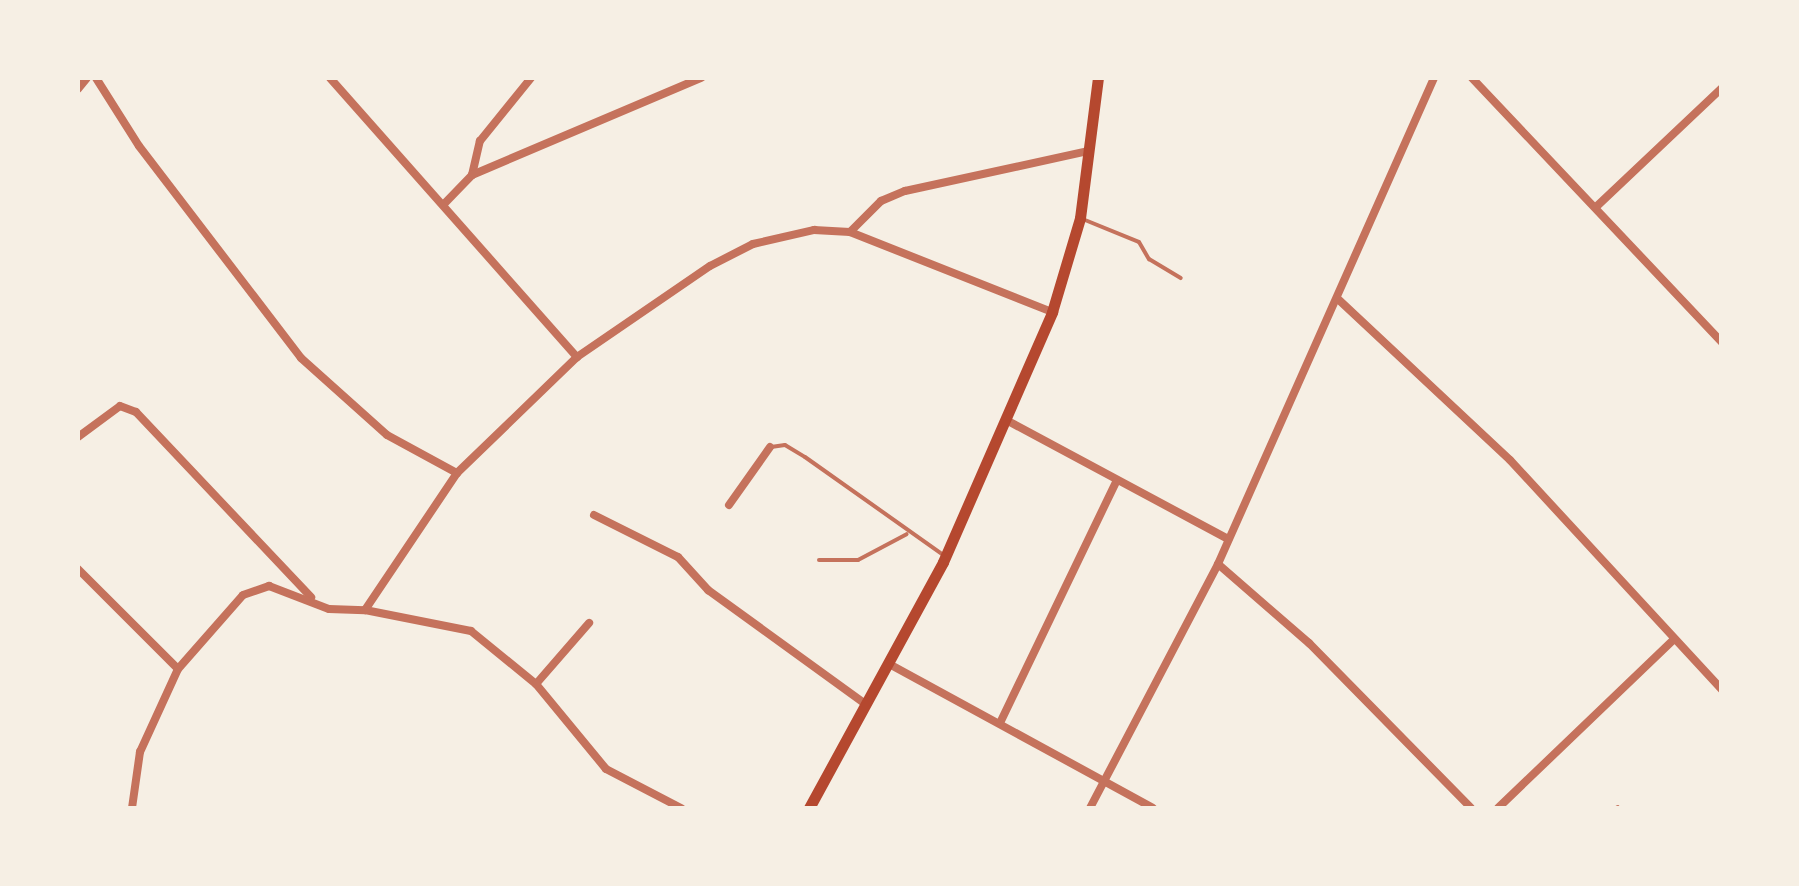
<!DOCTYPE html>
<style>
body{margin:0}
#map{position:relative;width:1799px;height:886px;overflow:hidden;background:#f6efe4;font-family:"Varela Round",sans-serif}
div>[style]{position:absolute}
.service>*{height:4px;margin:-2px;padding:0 2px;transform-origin:2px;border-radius:2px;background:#c5725c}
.minor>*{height:8px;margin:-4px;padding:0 4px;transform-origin:4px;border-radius:4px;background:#c5725c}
.secondary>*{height:11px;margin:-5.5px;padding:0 5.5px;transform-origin:5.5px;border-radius:5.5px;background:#b5482f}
span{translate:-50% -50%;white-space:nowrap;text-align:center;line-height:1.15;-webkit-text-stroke:10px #f6efe4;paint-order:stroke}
.frame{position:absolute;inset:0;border:80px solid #f6efe4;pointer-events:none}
</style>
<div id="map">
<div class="service">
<i style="left:1085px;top:220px;width:58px;rotate:22.2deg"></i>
<i style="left:1139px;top:242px;width:20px;rotate:60deg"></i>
<i style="left:1149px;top:259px;width:37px;rotate:31deg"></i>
<i style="left:771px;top:447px;width:14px;rotate:-8deg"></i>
<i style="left:785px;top:445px;width:23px;rotate:31deg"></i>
<i style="left:805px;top:457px;width:168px;rotate:35.3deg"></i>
<i style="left:819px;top:560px;width:39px"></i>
<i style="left:858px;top:560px;width:55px;rotate:-28deg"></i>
<i style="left:1616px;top:808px;width:2px;rotate:-27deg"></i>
</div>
<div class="minor">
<i style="left:96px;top:78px;width:80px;rotate:57.7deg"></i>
<i style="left:139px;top:146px;width:267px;rotate:52.6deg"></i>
<i style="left:301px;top:358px;width:115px;rotate:41.8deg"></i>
<i style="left:387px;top:435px;width:80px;rotate:28.5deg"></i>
<i style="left:330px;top:78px;width:373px;rotate:48.5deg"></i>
<i style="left:1472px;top:78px;width:364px;rotate:46.6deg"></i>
<i style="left:78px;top:89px;width:14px;rotate:-51deg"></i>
<i style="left:472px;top:175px;width:35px;rotate:-77deg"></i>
<i style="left:480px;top:141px;width:81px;rotate:-51deg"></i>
<i style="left:445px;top:203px;width:39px;rotate:-46deg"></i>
<i style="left:472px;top:175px;width:249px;rotate:-23deg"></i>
<i style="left:1596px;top:207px;width:173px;rotate:-43.4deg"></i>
<i style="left:850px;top:232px;width:44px;rotate:-45deg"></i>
<i style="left:881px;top:201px;width:26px;rotate:-23deg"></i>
<i style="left:905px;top:191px;width:188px;rotate:-12.3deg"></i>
<i style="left:1339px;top:300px;width:234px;rotate:43.1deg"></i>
<i style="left:1510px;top:460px;width:313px;rotate:47.3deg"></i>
<i style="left:1008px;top:421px;width:250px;rotate:28.2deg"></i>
<i style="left:78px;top:437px;width:52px;rotate:-36.4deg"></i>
<i style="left:120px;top:406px;width:17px;rotate:21deg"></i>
<i style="left:136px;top:412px;width:255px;rotate:46.6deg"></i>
<i style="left:729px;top:505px;width:71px;rotate:-54.7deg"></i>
<i style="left:594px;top:515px;width:94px;rotate:26.6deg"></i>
<i style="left:678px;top:557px;width:45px;rotate:47.7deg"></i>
<i style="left:708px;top:590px;width:196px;rotate:35.9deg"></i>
<i style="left:1218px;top:564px;width:121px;rotate:41deg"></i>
<i style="left:1309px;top:643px;width:231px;rotate:45.5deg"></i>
<i style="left:78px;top:569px;width:141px;rotate:45deg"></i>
<i style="left:178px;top:669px;width:98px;rotate:-48.7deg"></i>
<i style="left:243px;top:595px;width:28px;rotate:-19deg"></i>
<i style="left:269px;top:586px;width:64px;rotate:21deg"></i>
<i style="left:329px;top:609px;width:36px;rotate:2deg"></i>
<i style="left:365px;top:610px;width:108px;rotate:11.2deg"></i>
<i style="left:471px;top:631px;width:84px;rotate:39.2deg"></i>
<i style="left:536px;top:684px;width:110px;rotate:50.5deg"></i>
<i style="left:606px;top:769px;width:85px;rotate:27.5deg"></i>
<i style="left:365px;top:610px;width:165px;rotate:-56.1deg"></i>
<i style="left:457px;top:473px;width:167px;rotate:-44deg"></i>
<i style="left:577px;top:357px;width:161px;rotate:-34.4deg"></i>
<i style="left:710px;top:266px;width:48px;rotate:-27.1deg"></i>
<i style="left:753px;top:244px;width:63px;rotate:-12.9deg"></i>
<i style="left:814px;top:230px;width:36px;rotate:3deg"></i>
<i style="left:850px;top:232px;width:217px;rotate:21.6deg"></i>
<i style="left:891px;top:665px;width:298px;rotate:28.6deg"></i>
<i style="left:536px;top:684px;width:81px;rotate:-49deg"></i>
<i style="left:1000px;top:723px;width:267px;rotate:-64.3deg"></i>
<i style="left:132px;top:808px;width:57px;rotate:-81.9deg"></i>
<i style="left:140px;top:752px;width:91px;rotate:-65.4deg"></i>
<i style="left:1090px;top:808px;width:276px;rotate:-62.3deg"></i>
<i style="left:1218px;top:564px;width:532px;rotate:-66.04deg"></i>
<i style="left:1498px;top:808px;width:244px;rotate:-43.8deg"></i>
</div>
<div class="secondary">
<i style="left:809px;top:808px;width:280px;rotate:-61.4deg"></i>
<i style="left:943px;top:562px;width:273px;rotate:-66.4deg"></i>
<i style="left:1052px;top:312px;width:98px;rotate:-73.4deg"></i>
<i style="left:1080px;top:218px;width:141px;rotate:-82.7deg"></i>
</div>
<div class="frame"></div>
</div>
